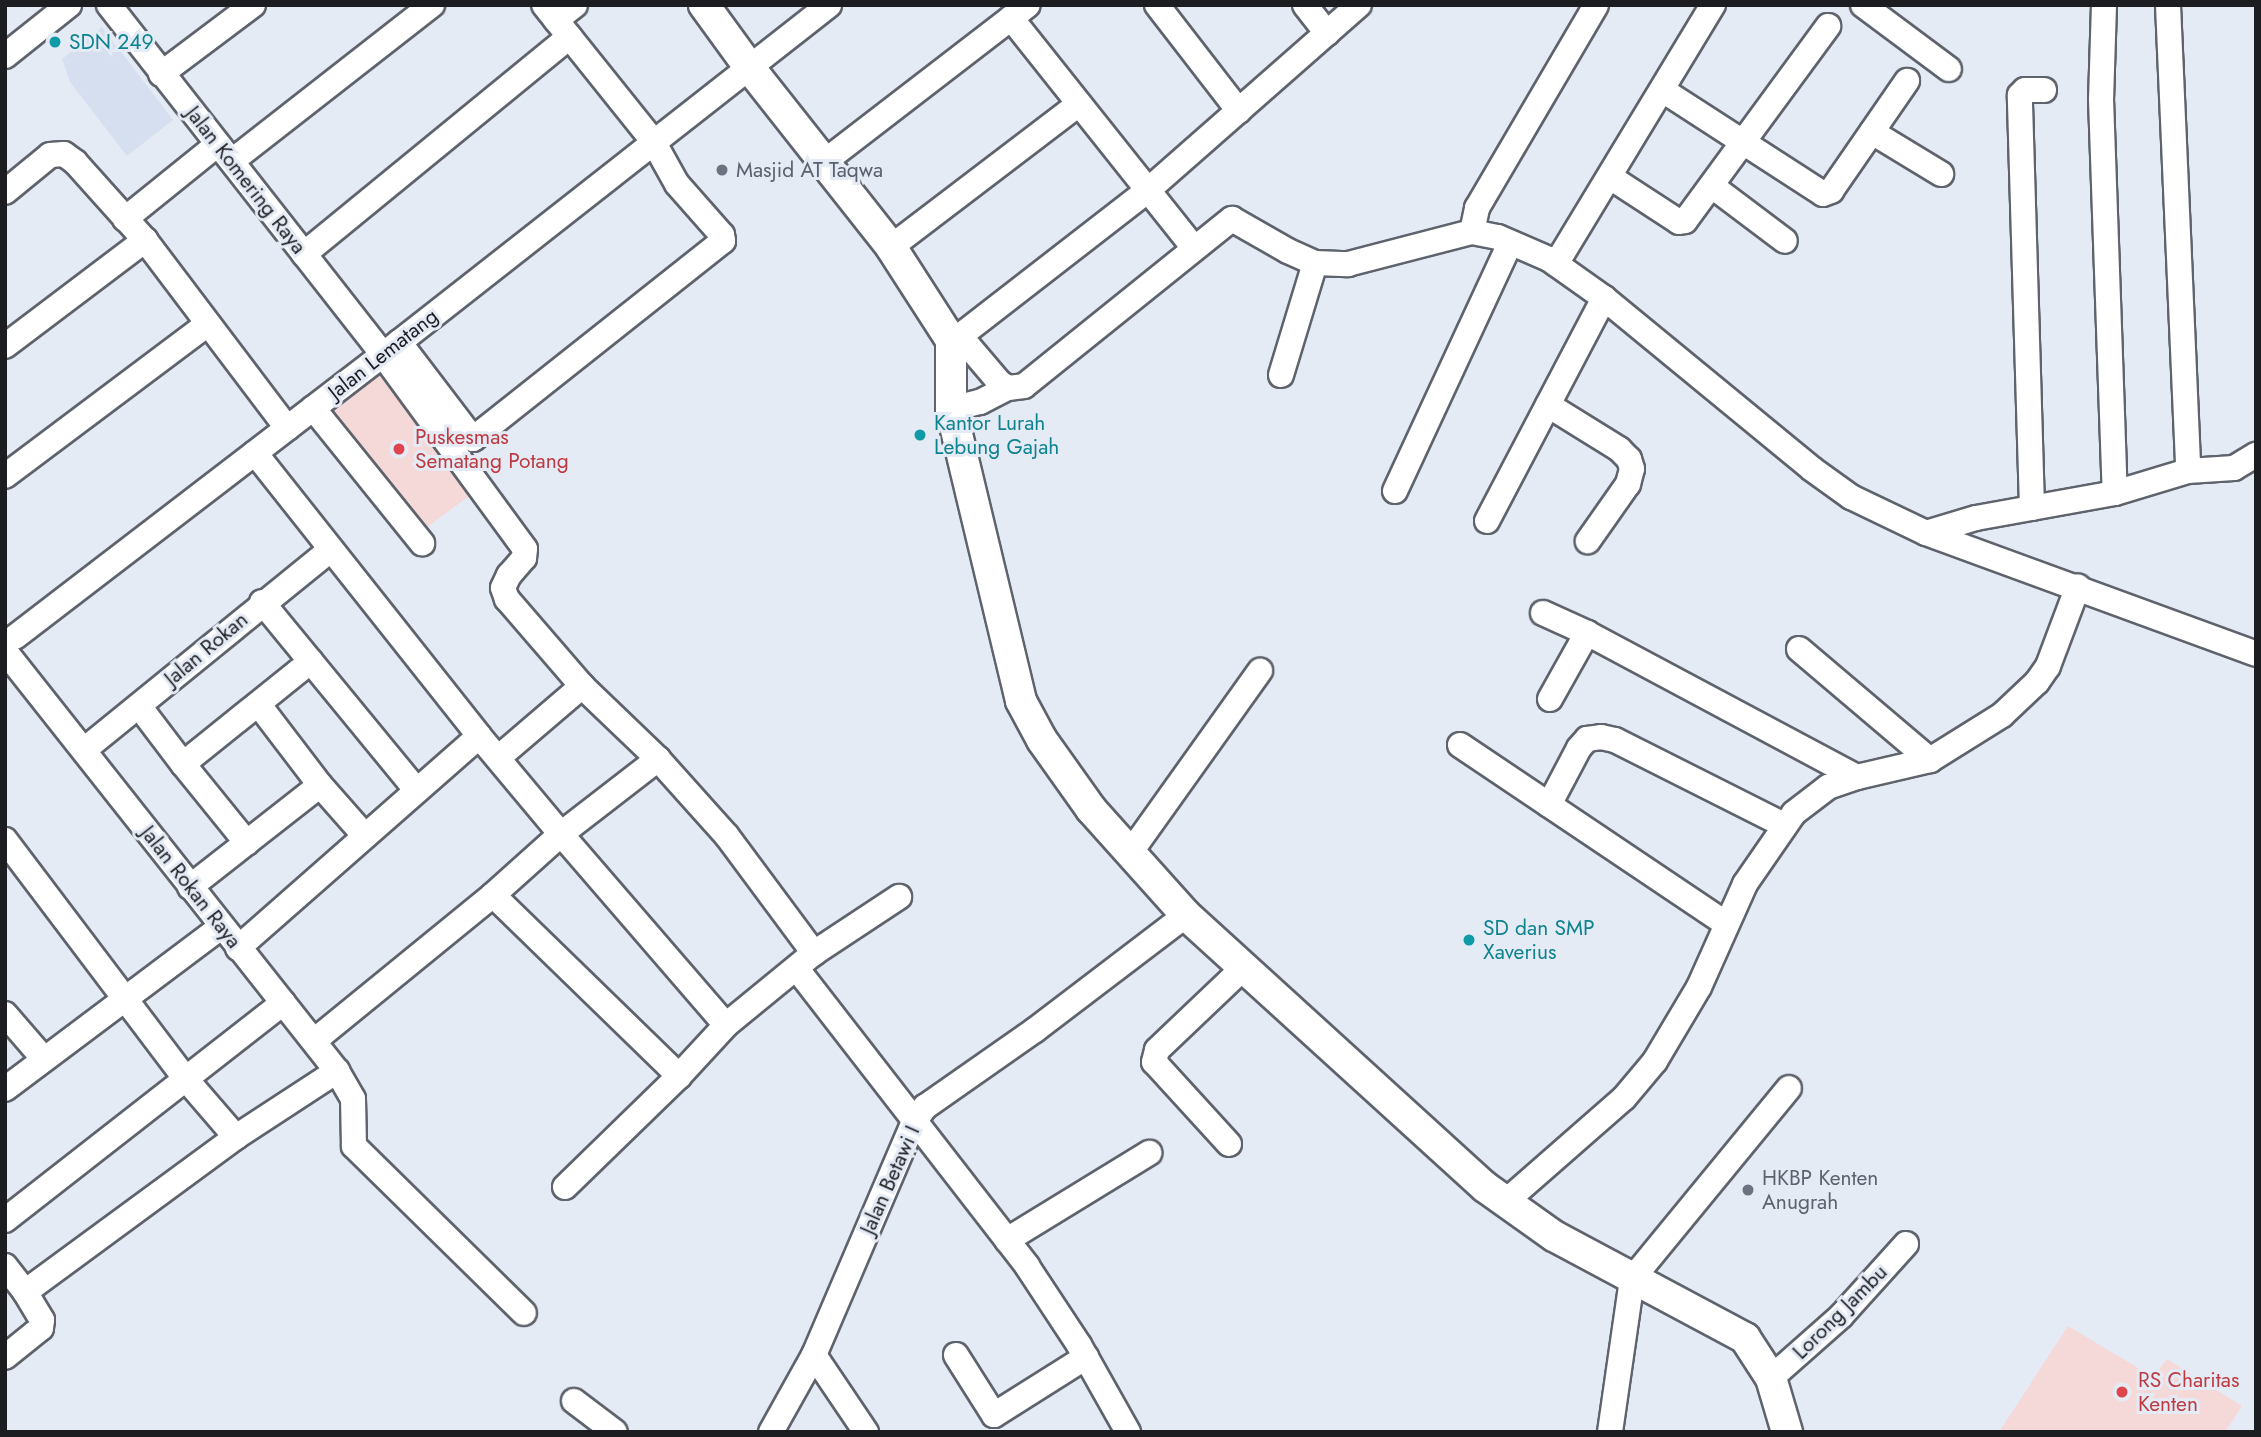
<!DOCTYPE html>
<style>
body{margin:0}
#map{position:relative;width:2261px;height:1437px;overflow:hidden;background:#e5ebf5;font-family:Jost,sans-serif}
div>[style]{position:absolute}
.built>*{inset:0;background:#d5dfef}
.medical>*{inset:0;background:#f4d9d8;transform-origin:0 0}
.roads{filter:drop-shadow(2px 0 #5e636c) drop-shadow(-2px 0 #5e636c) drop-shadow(0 2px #5e636c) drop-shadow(0 -2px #5e636c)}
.minor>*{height:24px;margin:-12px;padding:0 12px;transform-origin:12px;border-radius:12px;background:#fff}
.tertiary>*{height:30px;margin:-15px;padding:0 15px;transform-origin:15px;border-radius:15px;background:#fff}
.dots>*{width:19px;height:19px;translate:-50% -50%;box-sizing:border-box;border:4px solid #e5ebf5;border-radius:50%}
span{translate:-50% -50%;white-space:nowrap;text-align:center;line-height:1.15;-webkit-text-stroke:6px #e5ebf5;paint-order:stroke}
.culture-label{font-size:21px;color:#0d838f}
.left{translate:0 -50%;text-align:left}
.worship-label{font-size:21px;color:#5b616d}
.street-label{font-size:21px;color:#1b1d21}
.health-label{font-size:21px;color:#be3a42}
.frame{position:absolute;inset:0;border:7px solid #1b1d21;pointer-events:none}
</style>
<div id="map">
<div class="built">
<i style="clip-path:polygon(102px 27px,173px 120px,127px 156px,70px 82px,62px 59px)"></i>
</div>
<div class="medical">
<i style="left:381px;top:360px;width:162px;height:78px;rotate:54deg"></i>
<i style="clip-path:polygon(2068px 1326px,2153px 1377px,2167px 1359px,2242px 1406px,2225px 1432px,1999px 1432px)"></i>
</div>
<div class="roads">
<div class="minor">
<i style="left:109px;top:5px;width:444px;rotate:51.9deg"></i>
<i style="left:383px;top:355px;width:240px;rotate:53.8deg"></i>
<i style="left:525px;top:549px;width:9px;rotate:96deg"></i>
<i style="left:524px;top:558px;width:23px;rotate:131deg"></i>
<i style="left:509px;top:575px;width:14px;rotate:115deg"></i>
<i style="left:503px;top:588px;width:12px;rotate:70deg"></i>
<i style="left:507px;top:599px;width:115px;rotate:49.2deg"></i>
<i style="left:582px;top:686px;width:105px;rotate:43.8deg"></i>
<i style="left:658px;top:759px;width:103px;rotate:48.1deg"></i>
<i style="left:727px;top:836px;width:146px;rotate:53.4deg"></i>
<i style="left:1157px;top:5px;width:134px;rotate:52.3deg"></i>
<i style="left:1305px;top:5px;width:36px;rotate:52deg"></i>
<i style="left:1863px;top:5px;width:107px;rotate:36.7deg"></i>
<i style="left:2104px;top:5px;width:94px;rotate:91.8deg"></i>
<i style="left:2101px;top:99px;width:394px;rotate:88deg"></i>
<i style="left:2168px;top:5px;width:466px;rotate:87.5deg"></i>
<i style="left:1011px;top:18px;width:294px;rotate:51.5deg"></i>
<i style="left:556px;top:20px;width:24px;rotate:-38deg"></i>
<i style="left:5px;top:56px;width:82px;rotate:-38.6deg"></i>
<i style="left:161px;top:74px;width:115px;rotate:-36.9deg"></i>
<i style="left:1664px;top:91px;width:189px;rotate:32.9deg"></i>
<i style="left:1823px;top:194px;width:9px;rotate:-21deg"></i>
<i style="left:1831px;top:191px;width:134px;rotate:-55.4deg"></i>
<i style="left:1872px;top:132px;width:81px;rotate:31.3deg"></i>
<i style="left:232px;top:161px;width:254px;rotate:-38deg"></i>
<i style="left:824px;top:162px;width:257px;rotate:-37.6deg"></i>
<i style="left:1610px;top:177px;width:82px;rotate:33.1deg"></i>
<i style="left:1679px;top:222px;width:6px;rotate:-9deg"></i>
<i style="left:1685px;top:221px;width:242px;rotate:-53.7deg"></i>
<i style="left:1712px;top:186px;width:91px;rotate:37deg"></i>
<i style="left:5px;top:192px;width:58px;rotate:-39.4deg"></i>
<i style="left:50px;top:155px;width:14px;rotate:-4deg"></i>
<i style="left:64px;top:154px;width:14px;rotate:36deg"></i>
<i style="left:75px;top:162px;width:105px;rotate:48.1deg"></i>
<i style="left:145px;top:240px;width:236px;rotate:52.9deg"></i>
<i style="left:125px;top:219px;width:119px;rotate:-38.9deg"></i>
<i style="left:1472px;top:232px;width:25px;rotate:-78deg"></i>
<i style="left:1477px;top:208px;width:235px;rotate:-59.6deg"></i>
<i style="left:891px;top:247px;width:236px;rotate:-37.3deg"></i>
<i style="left:304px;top:254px;width:343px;rotate:-39.3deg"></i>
<i style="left:1556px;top:264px;width:303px;rotate:-58.8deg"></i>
<i style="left:960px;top:336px;width:62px;rotate:49.6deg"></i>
<i style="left:1000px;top:383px;width:9px;rotate:32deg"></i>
<i style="left:1008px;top:388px;width:16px;rotate:-7deg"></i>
<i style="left:1024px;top:386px;width:267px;rotate:-38.8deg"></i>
<i style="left:1232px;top:219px;width:64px;rotate:29.7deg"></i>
<i style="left:1288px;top:251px;width:30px;rotate:24deg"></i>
<i style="left:1315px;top:263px;width:33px;rotate:2deg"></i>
<i style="left:1348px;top:264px;width:128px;rotate:-14.5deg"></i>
<i style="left:1472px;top:232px;width:26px;rotate:11deg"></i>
<i style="left:1498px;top:237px;width:56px;rotate:23.3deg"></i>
<i style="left:1549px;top:259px;width:67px;rotate:35.3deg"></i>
<i style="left:1604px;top:298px;width:269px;rotate:39.4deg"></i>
<i style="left:1812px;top:469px;width:48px;rotate:35.7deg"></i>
<i style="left:1851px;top:497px;width:83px;rotate:25.6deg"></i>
<i style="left:1926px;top:533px;width:351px;rotate:20.1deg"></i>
<i style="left:951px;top:340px;width:10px;rotate:-24deg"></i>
<i style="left:960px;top:336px;width:237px;rotate:-37.8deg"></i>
<i style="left:1147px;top:191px;width:282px;rotate:-41.3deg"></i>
<i style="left:399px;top:342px;width:122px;rotate:52.7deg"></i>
<i style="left:473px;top:439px;width:319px;rotate:-38.4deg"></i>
<i style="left:723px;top:241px;width:6px;rotate:-99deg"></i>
<i style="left:722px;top:235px;width:68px;rotate:-131.4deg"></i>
<i style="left:677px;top:184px;width:49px;rotate:-119.2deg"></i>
<i style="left:653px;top:141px;width:174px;rotate:-128.7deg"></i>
<i style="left:5px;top:346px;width:176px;rotate:-37.1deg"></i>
<i style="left:1281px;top:375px;width:117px;rotate:-73.1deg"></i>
<i style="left:1548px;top:405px;width:84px;rotate:31.8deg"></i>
<i style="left:1619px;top:449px;width:14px;rotate:45deg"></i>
<i style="left:1629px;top:459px;width:10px;rotate:73deg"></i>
<i style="left:1632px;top:469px;width:16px;rotate:105deg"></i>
<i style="left:1628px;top:484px;width:70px;rotate:125.1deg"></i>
<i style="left:313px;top:408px;width:174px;rotate:51.1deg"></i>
<i style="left:951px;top:409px;width:30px;rotate:-14deg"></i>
<i style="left:980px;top:402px;width:31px;rotate:-27deg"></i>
<i style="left:255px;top:453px;width:361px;rotate:51.6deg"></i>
<i style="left:479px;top:736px;width:128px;rotate:50.1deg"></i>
<i style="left:561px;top:834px;width:123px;rotate:-37.7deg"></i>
<i style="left:5px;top:476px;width:251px;rotate:-36.9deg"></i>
<i style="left:1395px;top:491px;width:273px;rotate:-65.1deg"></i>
<i style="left:2032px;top:508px;width:413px;rotate:-91.7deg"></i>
<i style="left:2020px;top:95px;width:7px;rotate:-45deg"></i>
<i style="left:2025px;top:90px;width:19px"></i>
<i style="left:1487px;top:521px;width:252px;rotate:-62.3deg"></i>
<i style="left:1926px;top:533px;width:52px;rotate:-16.7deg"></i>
<i style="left:1976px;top:518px;width:141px;rotate:-10.2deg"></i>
<i style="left:2115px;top:493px;width:76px;rotate:-16.8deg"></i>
<i style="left:2188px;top:471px;width:46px;rotate:-3.7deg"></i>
<i style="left:2234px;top:468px;width:26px;rotate:-31deg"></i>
<i style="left:262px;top:602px;width:244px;rotate:50.6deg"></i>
<i style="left:1543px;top:613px;width:48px;rotate:24.4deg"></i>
<i style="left:1587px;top:633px;width:306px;rotate:28.1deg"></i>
<i style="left:15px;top:637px;width:464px;rotate:-37.5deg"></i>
<i style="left:383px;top:355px;width:567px;rotate:-38.12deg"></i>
<i style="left:1799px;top:649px;width:172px;rotate:40.3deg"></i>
<i style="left:8px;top:655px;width:530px;rotate:51.66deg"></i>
<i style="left:337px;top:1071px;width:32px;rotate:60deg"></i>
<i style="left:353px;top:1099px;width:47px;rotate:88.8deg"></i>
<i style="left:354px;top:1146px;width:238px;rotate:44.5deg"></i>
<i style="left:1550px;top:699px;width:76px;rotate:-60.7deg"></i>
<i style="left:259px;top:705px;width:101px;rotate:52.7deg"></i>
<i style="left:320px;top:785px;width:68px;rotate:48.6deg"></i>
<i style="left:139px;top:706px;width:73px;rotate:52.8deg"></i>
<i style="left:1460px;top:745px;width:321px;rotate:33.9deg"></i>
<i style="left:84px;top:750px;width:317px;rotate:-39.1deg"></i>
<i style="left:498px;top:758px;width:111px;rotate:-40.6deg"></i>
<i style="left:1549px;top:805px;width:64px;rotate:-62.2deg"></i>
<i style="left:1579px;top:748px;width:12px;rotate:-48deg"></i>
<i style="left:1587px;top:739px;width:14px;rotate:-8deg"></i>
<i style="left:1601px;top:737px;width:14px;rotate:12deg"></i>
<i style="left:1615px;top:740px;width:189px;rotate:26.7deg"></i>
<i style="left:5px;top:840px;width:298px;rotate:52.9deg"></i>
<i style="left:185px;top:1078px;width:78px;rotate:49.2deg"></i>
<i style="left:247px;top:843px;width:102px;rotate:-129deg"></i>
<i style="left:183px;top:764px;width:164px;rotate:-38.8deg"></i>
<i style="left:1130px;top:853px;width:224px;rotate:-54.5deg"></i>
<i style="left:190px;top:887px;width:165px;rotate:-38.1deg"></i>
<i style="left:493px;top:895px;width:260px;rotate:44.2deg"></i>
<i style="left:238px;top:948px;width:321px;rotate:-41.3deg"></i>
<i style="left:797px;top:969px;width:376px;rotate:52.2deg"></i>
<i style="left:1027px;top:1266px;width:95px;rotate:56.6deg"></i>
<i style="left:1079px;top:1345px;width:100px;rotate:60.6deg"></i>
<i style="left:5px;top:1014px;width:58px;rotate:49.2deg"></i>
<i style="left:314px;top:1041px;width:231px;rotate:-39.2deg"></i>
<i style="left:493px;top:895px;width:91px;rotate:-41.9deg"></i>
<i style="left:561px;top:834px;width:252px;rotate:49.2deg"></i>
<i style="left:5px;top:1089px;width:271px;rotate:-36.9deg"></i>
<i style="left:1229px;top:1144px;width:111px;rotate:-132.4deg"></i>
<i style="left:1154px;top:1062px;width:12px;rotate:-76deg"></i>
<i style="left:1157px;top:1050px;width:119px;rotate:-43.6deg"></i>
<i style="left:565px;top:1187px;width:159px;rotate:-44.2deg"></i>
<i style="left:679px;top:1076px;width:69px;rotate:-47.3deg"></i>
<i style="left:726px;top:1025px;width:114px;rotate:-39.3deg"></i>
<i style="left:814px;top:953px;width:102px;rotate:-33.4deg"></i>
<i style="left:1504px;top:1203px;width:159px;rotate:-41.2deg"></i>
<i style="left:1624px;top:1098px;width:48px;rotate:-50deg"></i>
<i style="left:1655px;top:1061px;width:86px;rotate:-59.3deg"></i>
<i style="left:1699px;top:987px;width:113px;rotate:-65.9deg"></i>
<i style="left:1745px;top:884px;width:86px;rotate:-55.4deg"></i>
<i style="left:1794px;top:813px;width:43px;rotate:-37.4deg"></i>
<i style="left:1828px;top:787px;width:31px;rotate:-19deg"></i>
<i style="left:1857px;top:777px;width:75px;rotate:-13.1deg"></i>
<i style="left:1930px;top:760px;width:85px;rotate:-32deg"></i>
<i style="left:2002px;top:715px;width:48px;rotate:-43.3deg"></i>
<i style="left:2037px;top:682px;width:19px;rotate:-55deg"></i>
<i style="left:2048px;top:666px;width:85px;rotate:-69.4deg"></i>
<i style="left:5px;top:1220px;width:353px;rotate:-38deg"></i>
<i style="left:1007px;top:1240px;width:167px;rotate:-31.5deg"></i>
<i style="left:5px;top:1266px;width:33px;rotate:52deg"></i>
<i style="left:25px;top:1292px;width:262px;rotate:-36.3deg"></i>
<i style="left:236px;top:1137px;width:121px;rotate:-33.2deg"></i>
<i style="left:814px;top:1355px;width:93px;rotate:56deg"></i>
<i style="left:956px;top:1355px;width:71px;rotate:57.7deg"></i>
<i style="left:994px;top:1415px;width:109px;rotate:-32.2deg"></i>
<i style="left:5px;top:1357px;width:46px;rotate:-38.9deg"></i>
<i style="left:41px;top:1328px;width:8px;rotate:-83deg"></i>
<i style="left:42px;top:1320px;width:33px;rotate:-121deg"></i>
<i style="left:1771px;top:1378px;width:94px;rotate:-41.5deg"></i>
<i style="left:1841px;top:1316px;width:97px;rotate:-47.9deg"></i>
<i style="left:574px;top:1401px;width:51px;rotate:37.1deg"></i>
<i style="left:771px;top:1432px;width:88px;rotate:-60.8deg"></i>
<i style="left:814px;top:1355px;width:254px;rotate:-66.8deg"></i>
<i style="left:914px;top:1122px;width:19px;rotate:-54deg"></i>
<i style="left:925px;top:1107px;width:134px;rotate:-35deg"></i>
<i style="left:1035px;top:1030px;width:190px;rotate:-37.3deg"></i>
<i style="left:1610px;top:1432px;width:155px;rotate:-81.8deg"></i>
<i style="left:1632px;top:1279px;width:247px;rotate:-50.6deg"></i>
</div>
<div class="tertiary">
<i style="left:704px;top:5px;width:77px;rotate:54deg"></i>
<i style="left:749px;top:67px;width:229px;rotate:51.7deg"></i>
<i style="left:891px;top:247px;width:111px;rotate:57.2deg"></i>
<i style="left:951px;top:340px;width:69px;rotate:90deg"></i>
<i style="left:951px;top:409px;width:300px;rotate:76.5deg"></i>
<i style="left:1021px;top:701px;width:44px;rotate:61.7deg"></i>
<i style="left:1042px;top:740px;width:85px;rotate:54.6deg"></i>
<i style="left:1091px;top:809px;width:142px;rotate:48.1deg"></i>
<i style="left:1186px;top:915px;width:404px;rotate:42.3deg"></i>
<i style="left:1485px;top:1187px;width:85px;rotate:35.4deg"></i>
<i style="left:1554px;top:1236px;width:217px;rotate:28.1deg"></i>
<i style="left:1745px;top:1338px;width:48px;rotate:57deg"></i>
<i style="left:1771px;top:1378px;width:56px;rotate:73.5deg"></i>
</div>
</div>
<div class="dots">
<i style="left:55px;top:42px;background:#0f9aa8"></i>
<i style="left:722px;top:170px;background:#6b7280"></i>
<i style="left:920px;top:435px;background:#0f9aa8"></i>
<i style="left:399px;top:449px;background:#e0444e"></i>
<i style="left:1469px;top:940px;background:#0f9aa8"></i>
<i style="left:1748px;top:1190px;background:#6b7280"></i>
<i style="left:2122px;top:1392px;background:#e0444e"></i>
</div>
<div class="culture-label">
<span class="left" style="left:69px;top:42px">SDN 249</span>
<span class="left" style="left:934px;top:435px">Kantor Lurah<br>Lebung Gajah</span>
<span class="left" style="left:1483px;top:940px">SD dan SMP<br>Xaverius</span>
</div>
<div class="worship-label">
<span class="left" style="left:736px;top:170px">Masjid AT Taqwa</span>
<span class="left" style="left:1762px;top:1190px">HKBP Kenten<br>Anugrah</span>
</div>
<div class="street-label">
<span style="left:246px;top:180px;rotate:52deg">Jalan Komering Raya</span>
<span style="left:383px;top:354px;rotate:-38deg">Jalan Lematang</span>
<span style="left:206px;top:649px;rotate:-40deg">Jalan Rokan</span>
<span style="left:191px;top:887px;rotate:52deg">Jalan Rokan Raya</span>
<span style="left:890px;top:1180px;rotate:-66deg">Jalan Betawi I</span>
<span style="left:1840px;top:1312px;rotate:-45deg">Lorong Jambu</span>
</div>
<div class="health-label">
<span class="left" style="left:415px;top:449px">Puskesmas<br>Sematang Potang</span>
<span class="left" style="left:2138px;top:1392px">RS Charitas<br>Kenten</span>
</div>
<div class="frame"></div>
</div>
